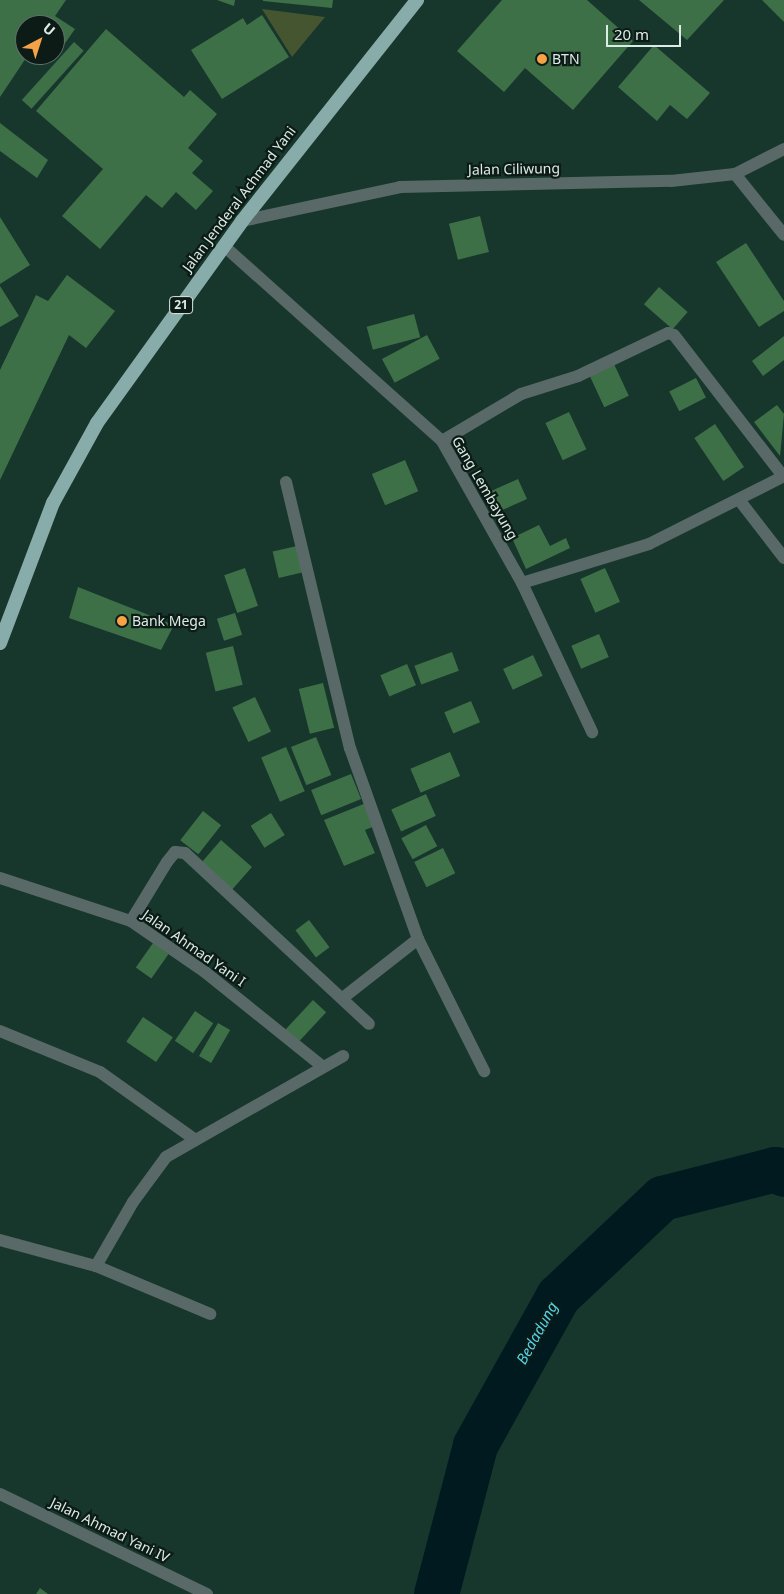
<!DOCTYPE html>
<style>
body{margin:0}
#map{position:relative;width:784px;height:1594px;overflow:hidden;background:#17362c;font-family:"Noto Sans",sans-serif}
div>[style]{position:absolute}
.green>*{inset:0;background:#45552f}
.river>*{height:45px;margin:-22.5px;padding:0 22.5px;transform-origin:22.5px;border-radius:22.5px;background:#011a1f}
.building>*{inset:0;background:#3e7048;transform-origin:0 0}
.minor>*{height:12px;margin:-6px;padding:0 6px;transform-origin:6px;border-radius:6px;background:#596967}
.trunk>*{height:14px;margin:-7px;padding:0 7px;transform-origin:7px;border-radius:7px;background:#88acaa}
.dots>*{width:14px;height:14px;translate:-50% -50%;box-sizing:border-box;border:2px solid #0d1b16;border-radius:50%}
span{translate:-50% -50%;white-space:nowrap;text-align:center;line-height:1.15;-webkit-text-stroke:4.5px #0d1b16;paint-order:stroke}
.shield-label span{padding:1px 4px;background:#0d1b16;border:1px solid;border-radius:4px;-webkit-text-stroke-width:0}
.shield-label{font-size:12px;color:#dbece5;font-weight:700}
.poi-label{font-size:14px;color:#dbece5}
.left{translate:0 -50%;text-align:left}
.street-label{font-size:14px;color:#dbece5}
.water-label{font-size:15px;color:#56d2e9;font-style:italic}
.north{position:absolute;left:15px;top:15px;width:50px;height:50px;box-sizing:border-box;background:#0d1b16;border:1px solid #5f6f69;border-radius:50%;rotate:40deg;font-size:14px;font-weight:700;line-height:20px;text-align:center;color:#dbece5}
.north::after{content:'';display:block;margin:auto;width:18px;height:22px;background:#f6a246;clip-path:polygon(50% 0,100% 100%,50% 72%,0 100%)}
.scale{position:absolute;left:606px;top:25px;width:75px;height:22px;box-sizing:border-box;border:2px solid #dbece5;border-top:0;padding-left:6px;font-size:15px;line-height:18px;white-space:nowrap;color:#dbece5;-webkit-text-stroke:4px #0d1b16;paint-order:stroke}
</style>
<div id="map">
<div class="green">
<i style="clip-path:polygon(262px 9px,325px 17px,292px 57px)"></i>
</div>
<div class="river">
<i style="left:436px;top:1594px;width:154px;rotate:-75.3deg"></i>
<i style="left:475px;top:1445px;width:171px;rotate:-60.9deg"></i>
<i style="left:558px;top:1296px;width:143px;rotate:-43.3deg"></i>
<i style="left:662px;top:1198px;width:117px;rotate:-14.4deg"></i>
<i style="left:775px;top:1169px;width:10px;rotate:29deg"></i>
</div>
<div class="building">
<i style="clip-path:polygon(0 0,66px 0,55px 16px,75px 29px,54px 59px,48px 55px,55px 55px,55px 25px,25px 25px,28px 55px,0 97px)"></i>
<i style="clip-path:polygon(217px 0,235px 0,234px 6px)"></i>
<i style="clip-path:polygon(263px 0,333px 0,332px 8px,263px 1px)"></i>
<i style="clip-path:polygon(502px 0,587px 0,633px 41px,573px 110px,525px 68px,504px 92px,457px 51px)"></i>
<i style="clip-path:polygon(639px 0,724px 0,687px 40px)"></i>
<i style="clip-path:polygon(762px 0,784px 0,784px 22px)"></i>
<i style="clip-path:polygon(262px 15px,289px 57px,222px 99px,191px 50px,243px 18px,247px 25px)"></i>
<i style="clip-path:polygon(106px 29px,184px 97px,190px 90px,217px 114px,188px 148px,203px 161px,192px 173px,213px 191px,196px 210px,176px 192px,162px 208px,146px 195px,100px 249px,62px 216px,103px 169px,36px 111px)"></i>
<i style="left:74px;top:42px;width:13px;height:78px;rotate:42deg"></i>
<i style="clip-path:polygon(654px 45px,710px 93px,687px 119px,670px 105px,657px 121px,618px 87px)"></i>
<i style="clip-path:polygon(0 123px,48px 160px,37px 178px,0 151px)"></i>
<i style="left:480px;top:216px;width:37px;height:32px;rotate:76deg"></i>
<i style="clip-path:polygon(0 217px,30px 265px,0 284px)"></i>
<i style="clip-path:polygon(746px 243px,784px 301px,784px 311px,759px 327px,716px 262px)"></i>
<i style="clip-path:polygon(67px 275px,115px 311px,86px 348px,69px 335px,0 480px,0 370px,36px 295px,48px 301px)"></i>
<i style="clip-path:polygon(0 286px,19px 316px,0 327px)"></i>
<i style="left:659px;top:287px;width:38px;height:23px;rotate:41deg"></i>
<i style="left:414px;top:314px;width:24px;height:49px;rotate:75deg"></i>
<i style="left:427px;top:335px;width:27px;height:51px;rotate:62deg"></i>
<i style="clip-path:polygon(784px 336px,784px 360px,763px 376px,752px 361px)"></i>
<i style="left:614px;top:364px;width:35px;height:27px;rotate:65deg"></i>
<i style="left:696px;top:378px;width:22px;height:30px;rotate:63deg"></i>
<i style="clip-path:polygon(777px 405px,784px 414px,780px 456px,754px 422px)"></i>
<i style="left:569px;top:412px;width:41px;height:26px;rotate:65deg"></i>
<i style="left:715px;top:424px;width:52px;height:25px;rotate:56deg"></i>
<i style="left:405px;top:460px;width:34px;height:36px;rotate:67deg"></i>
<i style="left:518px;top:479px;width:22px;height:36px;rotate:66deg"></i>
<i style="clip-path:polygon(539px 525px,550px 546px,566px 538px,570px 548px,526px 569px,512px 538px)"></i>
<i style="left:297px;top:546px;width:27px;height:25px;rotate:77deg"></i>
<i style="left:245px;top:568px;width:40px;height:22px;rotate:71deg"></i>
<i style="left:605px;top:568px;width:37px;height:27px;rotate:66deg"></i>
<i style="clip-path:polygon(78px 587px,174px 625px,161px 650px,69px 618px)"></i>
<i style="left:235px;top:613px;width:23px;height:19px;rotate:72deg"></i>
<i style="left:599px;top:634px;width:25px;height:30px;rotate:67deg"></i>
<i style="left:233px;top:646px;width:40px;height:28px;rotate:76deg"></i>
<i style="left:452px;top:652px;width:20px;height:40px;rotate:70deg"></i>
<i style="left:533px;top:655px;width:23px;height:33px;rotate:65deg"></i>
<i style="left:407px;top:664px;width:23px;height:29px;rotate:67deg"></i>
<i style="left:323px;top:683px;width:46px;height:25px;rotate:76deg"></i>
<i style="left:255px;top:697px;width:38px;height:25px;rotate:65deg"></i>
<i style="left:471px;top:701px;width:23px;height:29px;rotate:67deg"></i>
<i style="left:316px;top:737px;width:41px;height:27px;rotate:68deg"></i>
<i style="left:286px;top:747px;width:48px;height:27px;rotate:67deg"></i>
<i style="left:450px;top:752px;width:26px;height:43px;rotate:67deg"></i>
<i style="left:351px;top:774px;width:27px;height:43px;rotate:68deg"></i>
<i style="left:426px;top:794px;width:24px;height:38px;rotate:66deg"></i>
<i style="clip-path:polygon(366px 803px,375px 826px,365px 830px,375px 853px,344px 866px,324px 820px)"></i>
<i style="left:203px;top:811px;width:23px;height:37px;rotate:38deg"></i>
<i style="left:271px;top:813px;width:26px;height:24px;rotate:58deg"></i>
<i style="left:426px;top:825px;width:24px;height:28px;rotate:62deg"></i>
<i style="left:221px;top:840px;width:41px;height:31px;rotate:41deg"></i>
<i style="left:443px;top:848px;width:28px;height:32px;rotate:64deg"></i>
<i style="left:309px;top:920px;width:34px;height:17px;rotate:53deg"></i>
<i style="left:153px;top:943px;width:19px;height:30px;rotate:35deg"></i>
<i style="left:313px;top:1000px;width:18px;height:42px;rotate:43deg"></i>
<i style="left:195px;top:1011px;width:22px;height:36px;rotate:34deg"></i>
<i style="left:143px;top:1017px;width:36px;height:30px;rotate:34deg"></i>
<i style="left:218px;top:1023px;width:14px;height:38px;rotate:30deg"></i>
<i style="clip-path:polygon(40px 1588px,48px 1594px,36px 1594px)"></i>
</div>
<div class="minor">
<i style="left:735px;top:174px;width:78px;rotate:51.2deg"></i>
<i style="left:242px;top:221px;width:162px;rotate:-12.1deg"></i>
<i style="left:400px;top:187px;width:271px;rotate:-1.3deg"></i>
<i style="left:671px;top:181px;width:64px;rotate:-6.2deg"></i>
<i style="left:735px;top:174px;width:55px;rotate:-27deg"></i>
<i style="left:224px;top:246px;width:292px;rotate:41.8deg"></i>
<i style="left:442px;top:441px;width:163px;rotate:60.6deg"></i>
<i style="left:522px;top:583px;width:165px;rotate:64.8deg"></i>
<i style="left:442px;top:441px;width:92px;rotate:-30.7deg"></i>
<i style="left:521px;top:394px;width:60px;rotate:-17.5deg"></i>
<i style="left:578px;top:376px;width:100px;rotate:-25.5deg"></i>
<i style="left:668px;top:333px;width:6px;rotate:18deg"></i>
<i style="left:674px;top:335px;width:178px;rotate:52.3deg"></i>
<i style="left:286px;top:482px;width:274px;rotate:76.5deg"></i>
<i style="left:350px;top:748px;width:203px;rotate:70.4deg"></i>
<i style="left:418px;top:939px;width:148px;rotate:63.4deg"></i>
<i style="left:740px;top:501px;width:72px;rotate:52.3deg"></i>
<i style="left:522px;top:583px;width:133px;rotate:-17.1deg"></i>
<i style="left:649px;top:544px;width:151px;rotate:-26.7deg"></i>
<i style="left:0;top:878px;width:138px;rotate:18.2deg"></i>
<i style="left:131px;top:921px;width:90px;rotate:34.6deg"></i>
<i style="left:205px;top:972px;width:151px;rotate:38.8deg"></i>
<i style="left:131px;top:921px;width:69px;rotate:-58.6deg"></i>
<i style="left:167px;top:862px;width:13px;rotate:-51deg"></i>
<i style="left:175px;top:852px;width:10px;rotate:6deg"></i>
<i style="left:185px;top:853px;width:251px;rotate:42.9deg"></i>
<i style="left:344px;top:997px;width:94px;rotate:-38.1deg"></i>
<i style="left:0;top:1031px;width:108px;rotate:22.3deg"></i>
<i style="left:100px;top:1072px;width:114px;rotate:35.4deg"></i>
<i style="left:0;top:1240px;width:99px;rotate:15.2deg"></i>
<i style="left:96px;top:1266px;width:124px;rotate:22.8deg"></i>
<i style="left:96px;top:1266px;width:74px;rotate:-60deg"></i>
<i style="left:133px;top:1202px;width:56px;rotate:-53.7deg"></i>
<i style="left:166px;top:1157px;width:204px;rotate:-29.7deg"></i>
<i style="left:0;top:1494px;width:230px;rotate:25.8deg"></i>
</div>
<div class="trunk">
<i style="left:0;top:643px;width:150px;rotate:-69.3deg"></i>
<i style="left:53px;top:503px;width:91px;rotate:-61.2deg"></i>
<i style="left:97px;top:423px;width:249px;rotate:-54.3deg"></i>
<i style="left:242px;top:221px;width:282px;rotate:-51.6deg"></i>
</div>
<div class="dots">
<i style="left:542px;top:59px;background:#f6a246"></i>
<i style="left:122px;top:621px;background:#f6a246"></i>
</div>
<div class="shield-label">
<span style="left:181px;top:305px">21</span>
</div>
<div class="poi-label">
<span class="left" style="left:552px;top:59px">BTN</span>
<span class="left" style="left:132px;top:621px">Bank Mega</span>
</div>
<div class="street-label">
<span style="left:514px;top:169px;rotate:-1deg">Jalan Ciliwung</span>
<span style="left:239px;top:199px;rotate:-53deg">Jalan Jenderal Achmad Yani</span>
<span style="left:485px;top:488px;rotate:60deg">Gang Lembayung</span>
<span style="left:194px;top:948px;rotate:35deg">Jalan Ahmad Yani I</span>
<span style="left:110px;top:1530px;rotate:26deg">Jalan Ahmad Yani IV</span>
</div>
<div class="water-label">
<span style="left:537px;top:1333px;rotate:-61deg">Bedadung</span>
</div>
<div class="north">U</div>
<div class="scale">20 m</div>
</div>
